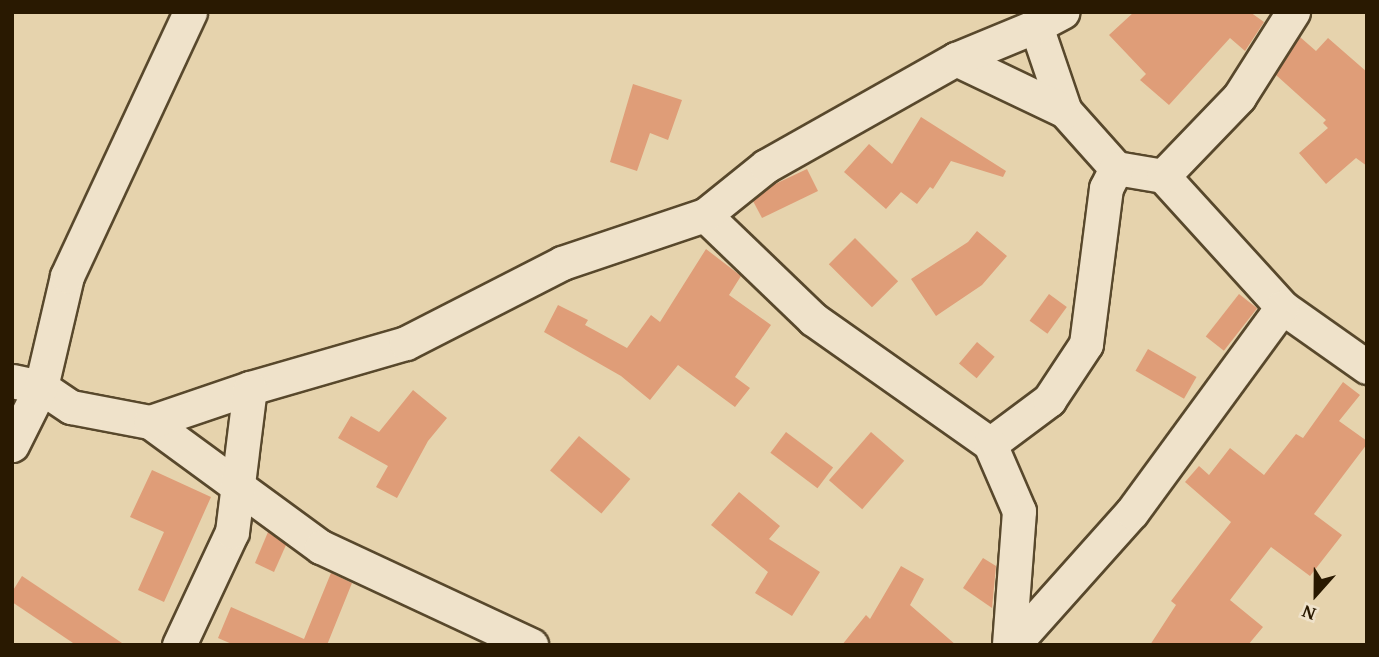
<!DOCTYPE html>
<style>
body{margin:0}
#map{position:relative;width:1379px;height:657px;overflow:hidden;background:#e6d3ad;font-family:"Gentium Book Plus",serif}
div>[style]{position:absolute}
.building>*{inset:0;background:#df9d78;transform-origin:0 0}
.roads{filter:drop-shadow(2px 0 #58482c) drop-shadow(-2px 0 #58482c) drop-shadow(0 2px #58482c) drop-shadow(0 -2px #58482c)}
.street>*{height:33px;margin:-16.5px;padding:0 16.5px;transform-origin:16.5px;border-radius:16.5px;background:#efe2ca}
span{translate:-50% -50%;white-space:nowrap;text-align:center;line-height:1.15;-webkit-text-stroke:6px #efe2ca;paint-order:stroke}
.frame{position:absolute;inset:0;border:14px solid #291901;pointer-events:none}
.north{position:absolute;left:1281px;top:559px;width:70px;height:70px;-webkit-text-stroke:5px #efe2ca;paint-order:stroke;rotate:201deg;font-size:19px;font-weight:700;line-height:28px;text-align:center;color:#291901}
.north::after{content:'';display:block;margin:auto;width:24px;height:32px;background:#291901;clip-path:polygon(50% 0,100% 100%,50% 72%,0 100%)}
</style>
<div id="map">
<div class="building">
<i style="clip-path:polygon(1134px 12px,1250px 12px,1264px 22px,1245px 51px,1230px 38px,1169px 105px,1140px 80px,1146px 74px,1109px 35px)"></i>
<i style="clip-path:polygon(1300px 37px,1316px 51px,1328px 38px,1367px 72px,1367px 166px,1356px 158px,1326px 184px,1299px 153px,1328px 128px,1323px 123px,1326px 120px,1276px 75px)"></i>
<i style="clip-path:polygon(633px 84px,682px 100px,668px 140px,650px 133px,637px 171px,610px 162px)"></i>
<i style="clip-path:polygon(921px 117px,1006px 171px,1003px 177px,951px 161px,933px 189px,930px 187px,917px 204px,901px 192px,886px 209px,844px 172px,869px 144px,892px 164px)"></i>
<i style="clip-path:polygon(807px 169px,818px 191px,762px 218px,753px 201px,773px 185px)"></i>
<i style="clip-path:polygon(977px 231px,1007px 256px,982px 285px,936px 316px,911px 279px,968px 242px)"></i>
<i style="left:855px;top:238px;width:61px;height:37px;rotate:45deg"></i>
<i style="clip-path:polygon(706px 249px,741px 276px,729px 295px,771px 325px,735px 377px,750px 388px,735px 407px,678px 365px,650px 400px,621px 376px,544px 332px,558px 305px,588px 320px,585px 325px,627px 348px,651px 315px,660px 322px)"></i>
<i style="left:1049px;top:294px;width:22px;height:33px;rotate:36deg"></i>
<i style="left:1239px;top:294px;width:23px;height:54px;rotate:38deg"></i>
<i style="left:977px;top:342px;width:23px;height:28px;rotate:40deg"></i>
<i style="left:1148px;top:349px;width:56px;height:25px;rotate:30deg"></i>
<i style="clip-path:polygon(1343px 382px,1360px 395px,1339px 421px,1367px 441px,1367px 444px,1314px 514px,1342px 535px,1310px 576px,1271px 547px,1230px 600px,1263px 627px,1248px 645px,1150px 645px,1176px 605px,1171px 601px,1231px 522px,1185px 482px,1199px 466px,1209px 475px,1230px 448px,1264px 475px,1296px 434px,1303px 438px)"></i>
<i style="clip-path:polygon(413px 390px,447px 418px,428px 441px,397px 498px,376px 487px,388px 466px,338px 438px,351px 416px,379px 432px)"></i>
<i style="left:786px;top:432px;width:59px;height:26px;rotate:37deg"></i>
<i style="left:871px;top:432px;width:44px;height:64px;rotate:41deg"></i>
<i style="left:579px;top:436px;width:67px;height:45px;rotate:40deg"></i>
<i style="clip-path:polygon(152px 470px,211px 497px,164px 602px,138px 590px,164px 532px,130px 517px)"></i>
<i style="clip-path:polygon(739px 492px,780px 526px,769px 539px,820px 572px,792px 616px,755px 593px,768px 572px,711px 525px)"></i>
<i style="clip-path:polygon(268px 532px,286px 545px,274px 572px,255px 563px)"></i>
<i style="clip-path:polygon(983px 558px,996px 566px,992px 608px,963px 588px)"></i>
<i style="clip-path:polygon(901px 566px,924px 579px,910px 605px,956px 645px,842px 645px,866px 615px,870px 619px)"></i>
<i style="clip-path:polygon(331px 573px,352px 583px,327px 645px,234px 645px,218px 638px,231px 607px,304px 639px)"></i>
<i style="clip-path:polygon(22px 576px,125px 645px,76px 645px,12px 602px,12px 592px)"></i>
</div>
<div class="roads">
<div class="street">
<i style="left:1036px;top:26px;width:90px;rotate:71.2deg"></i>
<i style="left:1065px;top:111px;width:76px;rotate:48.2deg"></i>
<i style="left:1116px;top:168px;width:48px;rotate:9.7deg"></i>
<i style="left:1163px;top:176px;width:177px;rotate:47.7deg"></i>
<i style="left:1282px;top:307px;width:104px;rotate:35.2deg"></i>
<i style="left:956px;top:59px;width:121px;rotate:25.5deg"></i>
<i style="left:1163px;top:176px;width:110px;rotate:-46.1deg"></i>
<i style="left:1239px;top:97px;width:101px;rotate:-57.6deg"></i>
<i style="left:705px;top:215px;width:150px;rotate:43.9deg"></i>
<i style="left:813px;top:319px;width:217px;rotate:35.2deg"></i>
<i style="left:990px;top:444px;width:74px;rotate:-36.7deg"></i>
<i style="left:1049px;top:400px;width:67px;rotate:-56.5deg"></i>
<i style="left:1086px;top:344px;width:157px;rotate:-82.7deg"></i>
<i style="left:1106px;top:188px;width:22px;rotate:-63deg"></i>
<i style="left:12px;top:381px;width:30px;rotate:12deg"></i>
<i style="left:41px;top:387px;width:36px;rotate:34deg"></i>
<i style="left:71px;top:407px;width:80px;rotate:10.8deg"></i>
<i style="left:150px;top:422px;width:212px;rotate:36.2deg"></i>
<i style="left:321px;top:547px;width:232px;rotate:25deg"></i>
<i style="left:150px;top:422px;width:106px;rotate:-18.8deg"></i>
<i style="left:250px;top:388px;width:162px;rotate:-16.1deg"></i>
<i style="left:406px;top:343px;width:175px;rotate:-27.1deg"></i>
<i style="left:562px;top:263px;width:151px;rotate:-18.6deg"></i>
<i style="left:705px;top:215px;width:78px;rotate:-38.8deg"></i>
<i style="left:766px;top:166px;width:218px;rotate:-29.4deg"></i>
<i style="left:956px;top:59px;width:87px;rotate:-22.4deg"></i>
<i style="left:1036px;top:26px;width:30px;rotate:-28deg"></i>
<i style="left:990px;top:444px;width:73px;rotate:66.6deg"></i>
<i style="left:1019px;top:511px;width:134px;rotate:94.3deg"></i>
<i style="left:12px;top:445px;width:65px;rotate:-63.4deg"></i>
<i style="left:41px;top:387px;width:114px;rotate:-76.8deg"></i>
<i style="left:67px;top:276px;width:291px;rotate:-65deg"></i>
<i style="left:179px;top:645px;width:125px;rotate:-64.9deg"></i>
<i style="left:232px;top:532px;width:145px;rotate:-82.9deg"></i>
<i style="left:1013px;top:645px;width:178px;rotate:-48.2deg"></i>
<i style="left:1132px;top:512px;width:254px;rotate:-53.8deg"></i>
</div>
</div>
<div class="frame"></div>
<div class="north">N</div>
</div>
